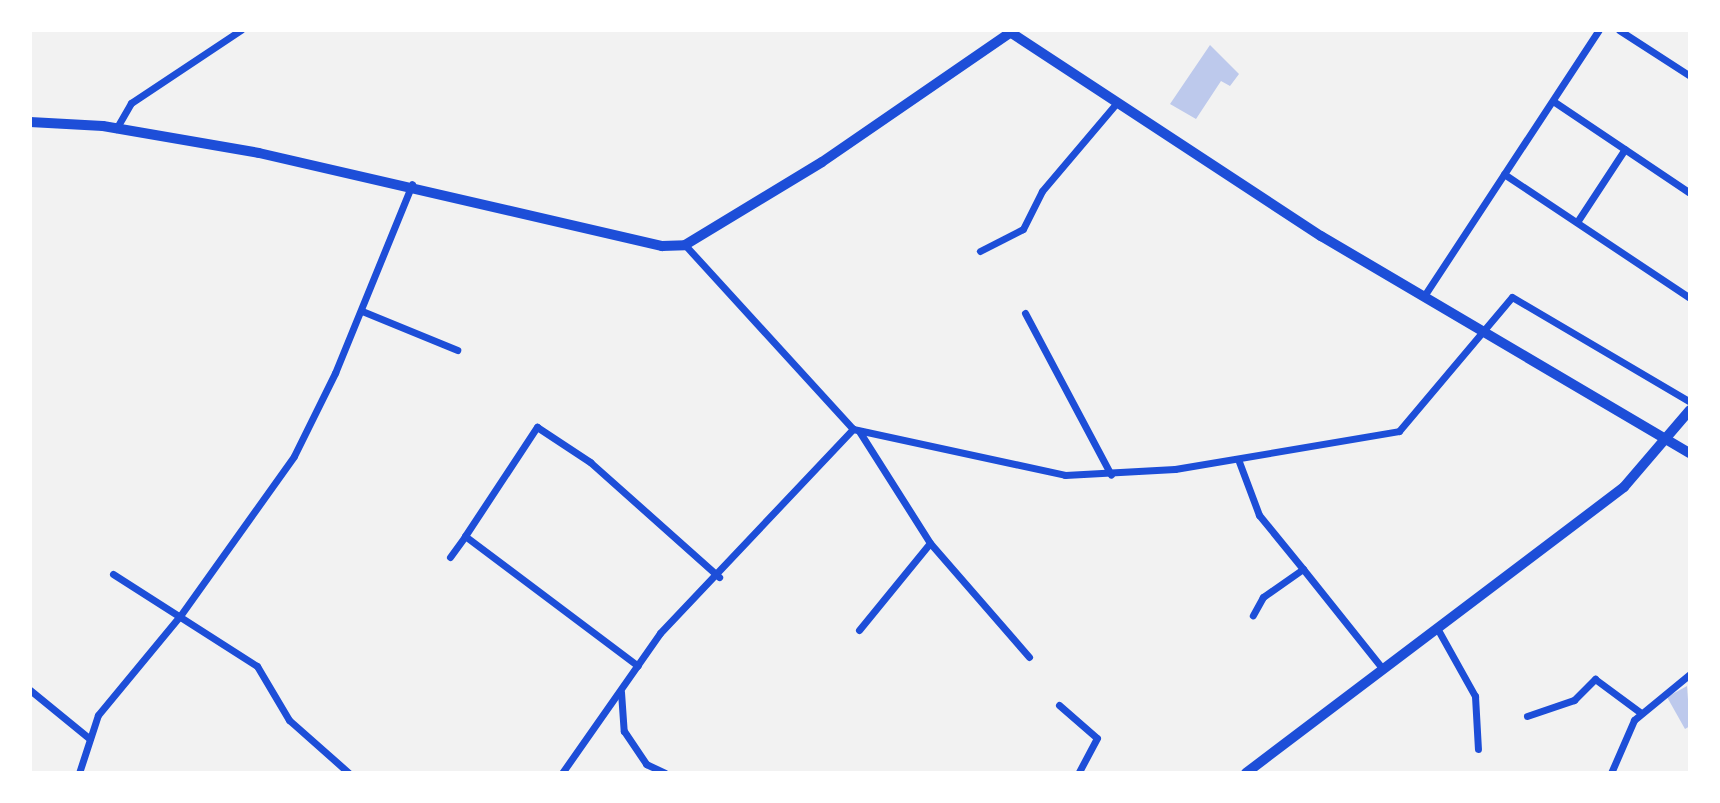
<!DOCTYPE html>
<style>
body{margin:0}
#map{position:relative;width:1720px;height:803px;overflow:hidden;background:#f2f2f2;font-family:Commissioner,sans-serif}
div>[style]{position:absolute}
.building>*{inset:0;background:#bdc9ec}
.minor>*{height:7px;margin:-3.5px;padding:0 3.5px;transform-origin:3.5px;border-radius:3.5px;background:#1d4ed8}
.tertiary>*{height:10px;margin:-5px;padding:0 5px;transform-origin:5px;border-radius:5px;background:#1d4ed8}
.secondary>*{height:10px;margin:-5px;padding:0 5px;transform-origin:5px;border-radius:5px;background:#1d4ed8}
span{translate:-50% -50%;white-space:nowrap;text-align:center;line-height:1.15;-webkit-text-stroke:7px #fff;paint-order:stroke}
.frame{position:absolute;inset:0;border:32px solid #fff;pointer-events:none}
</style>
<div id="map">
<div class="building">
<i style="clip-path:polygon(1210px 45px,1239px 74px,1230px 86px,1221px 81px,1196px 119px,1170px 104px)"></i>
<i style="clip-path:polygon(1687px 686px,1690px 726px,1685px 729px,1667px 697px)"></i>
</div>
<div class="minor">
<i style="left:1619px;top:30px;width:85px;rotate:32.9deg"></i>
<i style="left:1553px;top:101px;width:165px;rotate:33.9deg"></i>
<i style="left:116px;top:129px;width:30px;rotate:-60deg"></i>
<i style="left:131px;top:103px;width:132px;rotate:-33.6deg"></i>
<i style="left:1504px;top:174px;width:224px;rotate:33.7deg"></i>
<i style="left:1577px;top:222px;width:87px;rotate:-56.7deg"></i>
<i style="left:685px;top:245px;width:249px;rotate:47.6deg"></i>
<i style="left:853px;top:429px;width:217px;rotate:12.2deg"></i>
<i style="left:1065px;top:475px;width:110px;rotate:-3.1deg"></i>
<i style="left:1175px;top:469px;width:227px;rotate:-9.6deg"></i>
<i style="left:1399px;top:431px;width:175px;rotate:-49.9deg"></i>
<i style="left:1512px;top:297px;width:207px;rotate:30.5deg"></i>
<i style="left:980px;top:251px;width:48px;rotate:-27.1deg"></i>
<i style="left:1023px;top:229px;width:42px;rotate:-63.4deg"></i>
<i style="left:1042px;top:191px;width:113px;rotate:-49.7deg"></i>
<i style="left:1424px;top:296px;width:318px;rotate:-56.7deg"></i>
<i style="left:362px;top:311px;width:103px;rotate:22.3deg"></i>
<i style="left:1025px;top:313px;width:183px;rotate:62deg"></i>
<i style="left:859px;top:431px;width:133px;rotate:57.6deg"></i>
<i style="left:930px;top:543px;width:151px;rotate:49deg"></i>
<i style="left:1238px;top:459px;width:60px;rotate:69.4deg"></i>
<i style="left:1259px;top:515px;width:70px;rotate:50.8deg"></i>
<i style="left:1303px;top:569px;width:49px;rotate:145deg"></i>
<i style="left:1263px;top:597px;width:21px;rotate:119deg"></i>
<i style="left:465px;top:536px;width:131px;rotate:-56.6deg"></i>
<i style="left:537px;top:427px;width:64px;rotate:33.4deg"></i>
<i style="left:590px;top:462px;width:173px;rotate:41.7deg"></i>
<i style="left:450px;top:557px;width:26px;rotate:-54deg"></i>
<i style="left:465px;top:536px;width:216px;rotate:36.9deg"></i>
<i style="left:1303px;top:569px;width:127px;rotate:51.4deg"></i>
<i style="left:113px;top:574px;width:171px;rotate:32.6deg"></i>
<i style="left:257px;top:666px;width:63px;rotate:59.3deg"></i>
<i style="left:289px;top:720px;width:80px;rotate:41.5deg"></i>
<i style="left:1437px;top:628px;width:78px;rotate:60.8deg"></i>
<i style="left:1475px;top:696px;width:53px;rotate:86.8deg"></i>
<i style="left:859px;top:630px;width:112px;rotate:-50.8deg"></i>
<i style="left:30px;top:690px;width:77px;rotate:39.2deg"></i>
<i style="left:621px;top:692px;width:39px;rotate:86deg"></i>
<i style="left:624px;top:731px;width:40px;rotate:56deg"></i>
<i style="left:646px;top:764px;width:21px;rotate:25deg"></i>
<i style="left:1059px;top:705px;width:50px;rotate:41deg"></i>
<i style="left:1097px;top:738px;width:40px;rotate:118deg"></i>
<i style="left:1527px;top:716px;width:50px;rotate:-18.8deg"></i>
<i style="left:1574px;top:700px;width:30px;rotate:-45deg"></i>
<i style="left:1595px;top:679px;width:57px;rotate:36.5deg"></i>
<i style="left:79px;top:773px;width:61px;rotate:-71.9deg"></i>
<i style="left:98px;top:715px;width:129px;rotate:-50.4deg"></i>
<i style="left:180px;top:616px;width:196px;rotate:-54.5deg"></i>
<i style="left:294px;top:456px;width:93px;rotate:-63.7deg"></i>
<i style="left:335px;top:373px;width:204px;rotate:-67.8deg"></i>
<i style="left:562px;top:773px;width:171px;rotate:-55deg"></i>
<i style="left:660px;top:633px;width:281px;rotate:-46.6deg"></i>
<i style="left:1611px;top:773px;width:58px;rotate:-66.5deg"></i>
<i style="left:1634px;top:720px;width:72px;rotate:-39.4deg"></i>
</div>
<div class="tertiary">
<i style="left:30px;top:122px;width:73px;rotate:3.1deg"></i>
<i style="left:103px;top:126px;width:158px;rotate:9.8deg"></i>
<i style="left:259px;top:153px;width:414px;rotate:13deg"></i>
<i style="left:662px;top:246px;width:23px;rotate:-2deg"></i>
<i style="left:685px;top:245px;width:160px;rotate:-31.2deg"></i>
<i style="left:822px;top:162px;width:228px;rotate:-34.5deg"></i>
</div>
<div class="secondary">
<i style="left:1007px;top:30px;width:376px;rotate:33.3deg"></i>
<i style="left:1321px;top:236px;width:428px;rotate:30.5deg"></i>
<i style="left:1246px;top:773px;width:474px;rotate:-37.1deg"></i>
<i style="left:1624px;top:487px;width:101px;rotate:-49.4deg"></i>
</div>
<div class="frame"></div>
</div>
